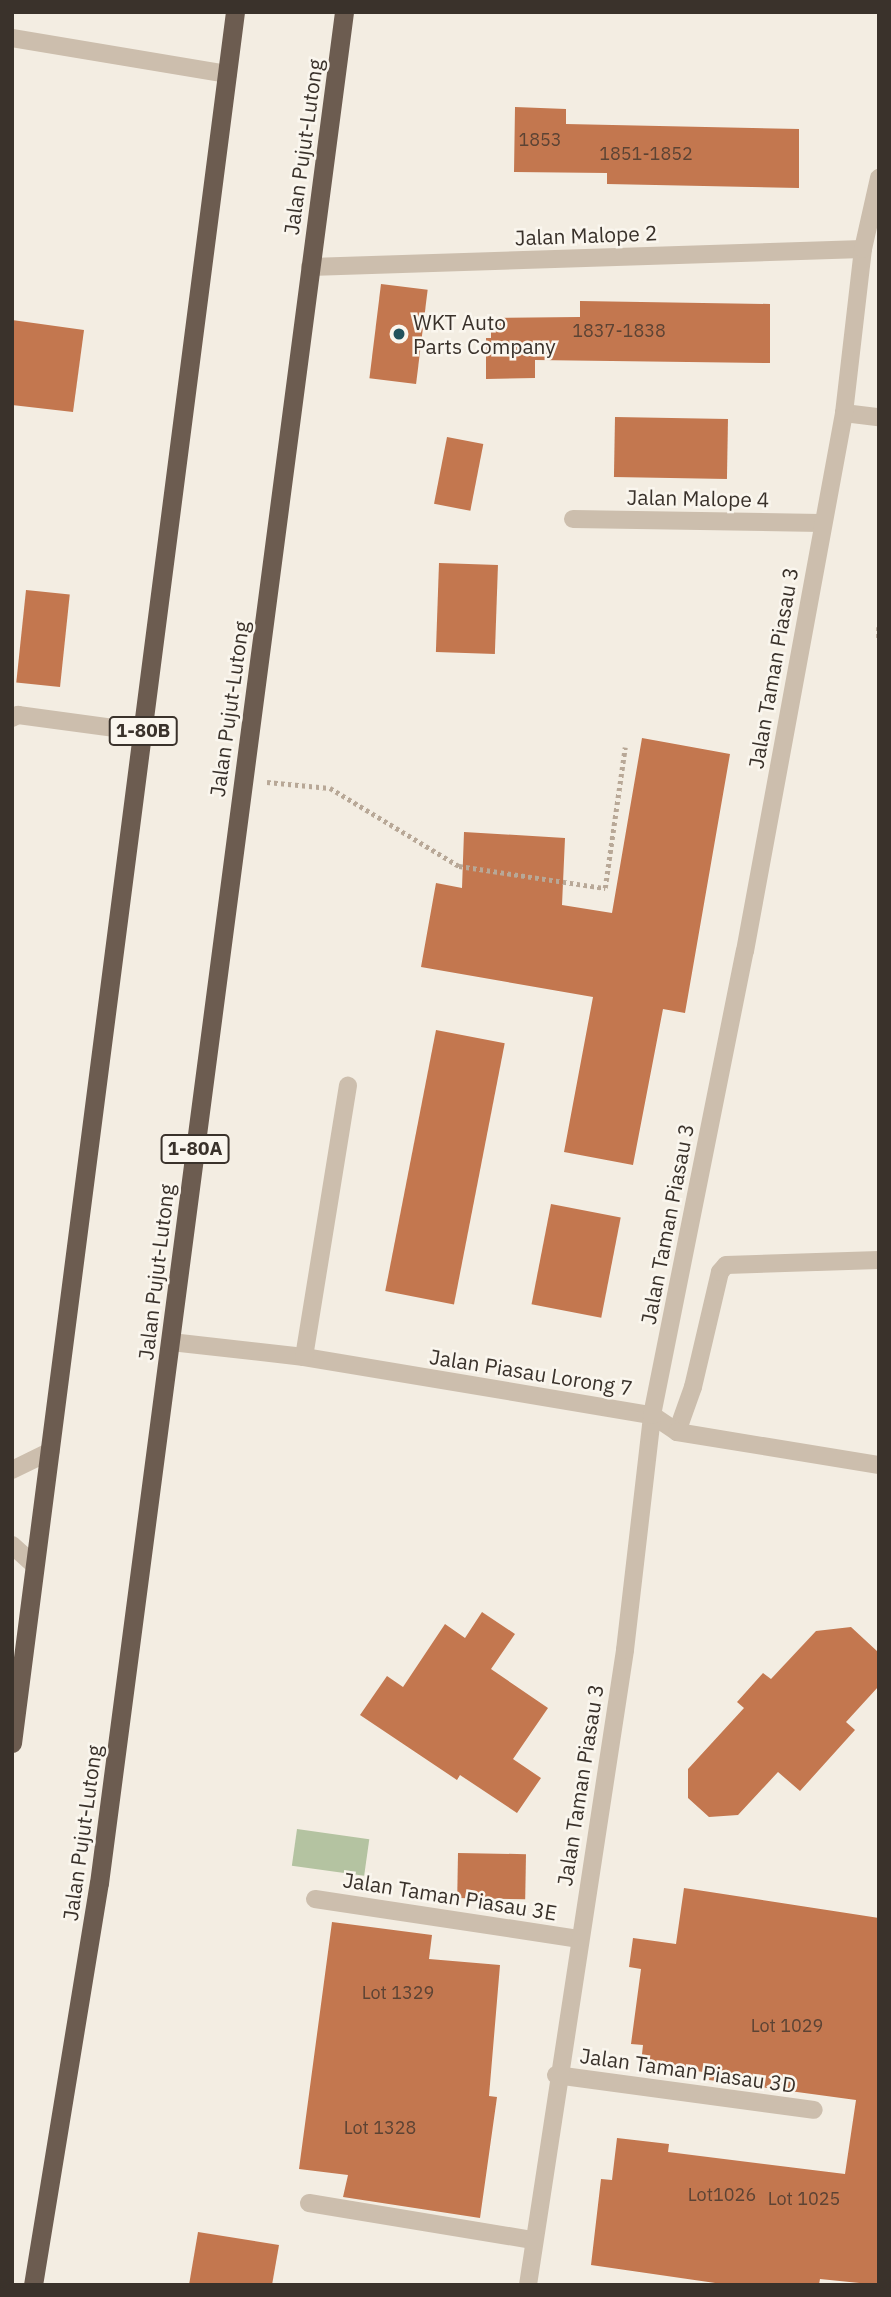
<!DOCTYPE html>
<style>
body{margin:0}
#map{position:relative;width:891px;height:2297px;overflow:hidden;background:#f3ede2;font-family:"IBM Plex Sans",sans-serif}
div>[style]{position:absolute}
.green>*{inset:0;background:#b4c3a1;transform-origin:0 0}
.building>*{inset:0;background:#c3774f;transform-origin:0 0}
.path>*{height:4.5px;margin-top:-2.25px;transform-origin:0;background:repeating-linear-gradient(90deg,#b8a897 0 3.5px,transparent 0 7px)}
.service>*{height:18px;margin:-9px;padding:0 9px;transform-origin:9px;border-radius:9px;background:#ccbead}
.minor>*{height:18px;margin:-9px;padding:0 9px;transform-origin:9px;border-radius:9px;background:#ccbead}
.trunk>*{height:19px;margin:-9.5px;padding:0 9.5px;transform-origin:9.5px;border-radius:9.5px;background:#6c5c50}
.dots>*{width:19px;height:19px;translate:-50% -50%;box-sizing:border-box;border:4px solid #faf6ee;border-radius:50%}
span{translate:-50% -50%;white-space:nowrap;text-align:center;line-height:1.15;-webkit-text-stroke:5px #faf6ee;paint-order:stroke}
.number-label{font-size:18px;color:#5c4334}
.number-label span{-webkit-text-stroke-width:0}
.shield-label span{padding:2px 5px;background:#faf6ee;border:2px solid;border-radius:5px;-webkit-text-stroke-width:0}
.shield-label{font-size:19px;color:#3a322b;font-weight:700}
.street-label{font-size:21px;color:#3a322b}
.poi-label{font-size:21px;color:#3a322b}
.left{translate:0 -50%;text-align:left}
.frame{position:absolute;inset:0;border:14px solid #3a322b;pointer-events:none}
</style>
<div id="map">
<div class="green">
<i style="left:297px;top:1829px;width:73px;height:37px;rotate:8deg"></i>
</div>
<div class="building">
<i style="clip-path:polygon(515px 107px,566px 109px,566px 124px,799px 129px,799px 188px,607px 184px,607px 173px,514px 172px)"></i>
<i style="left:381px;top:284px;width:47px;height:95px;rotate:7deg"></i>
<i style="clip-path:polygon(580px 301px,770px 304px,770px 363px,535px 360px,535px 378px,486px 379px,486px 338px,491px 338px,491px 318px,580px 317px)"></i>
<i style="clip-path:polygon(12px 320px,84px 330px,73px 412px,12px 405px)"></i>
<i style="left:615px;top:417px;width:113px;height:60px;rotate:1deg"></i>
<i style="left:447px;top:437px;width:37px;height:68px;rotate:11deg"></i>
<i style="left:439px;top:563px;width:59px;height:89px;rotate:2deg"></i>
<i style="left:26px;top:590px;width:44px;height:93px;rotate:6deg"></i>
<i style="clip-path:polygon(642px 738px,730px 754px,685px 1013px,663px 1009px,633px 1165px,564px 1152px,593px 997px,421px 967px,436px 883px,462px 888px,464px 832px,565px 838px,562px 905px,612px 913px)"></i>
<i style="left:436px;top:1030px;width:70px;height:266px;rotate:11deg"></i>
<i style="left:551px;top:1204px;width:71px;height:102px;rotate:11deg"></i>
<i style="clip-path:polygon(482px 1612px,515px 1634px,491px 1669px,548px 1708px,513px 1759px,541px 1778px,517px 1813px,460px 1775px,457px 1780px,360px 1715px,387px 1676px,403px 1687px,445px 1624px,465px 1638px)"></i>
<i style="clip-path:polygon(851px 1627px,878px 1652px,878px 1687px,846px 1722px,855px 1730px,800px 1791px,778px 1772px,738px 1815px,709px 1817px,688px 1798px,688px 1769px,744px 1708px,737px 1702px,763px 1673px,771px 1679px,816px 1631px)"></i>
<i style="left:458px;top:1853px;width:68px;height:45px;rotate:1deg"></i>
<i style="clip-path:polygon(684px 1888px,879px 1918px,879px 2285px,820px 2279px,819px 2285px,729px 2285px,591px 2265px,601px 2179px,612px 2180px,617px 2138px,669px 2144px,668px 2152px,845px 2174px,856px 2100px,709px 2080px,710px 2073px,641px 2063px,643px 2045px,631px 2044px,641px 1969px,629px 1967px,633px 1938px,676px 1944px)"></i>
<i style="clip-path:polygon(332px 1922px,432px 1935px,429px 1959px,500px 1965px,489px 2096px,497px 2097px,480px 2218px,343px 2197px,348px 2175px,299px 2169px)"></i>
<i style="clip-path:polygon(198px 2232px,279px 2245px,272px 2285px,189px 2285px)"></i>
</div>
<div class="path">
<i style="left:879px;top:627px;width:12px;rotate:90deg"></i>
<i style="left:267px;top:782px;width:63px;rotate:5.4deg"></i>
<i style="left:330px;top:788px;width:151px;rotate:31.2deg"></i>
<i style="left:459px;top:866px;width:148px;rotate:8.6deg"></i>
<i style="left:605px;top:888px;width:142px;rotate:-81.9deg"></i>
</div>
<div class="service">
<i style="left:12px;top:718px;width:7px;rotate:-27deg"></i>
<i style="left:18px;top:715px;width:126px;rotate:7.7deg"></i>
<i style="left:677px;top:1432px;width:48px;rotate:-70.4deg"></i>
<i style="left:693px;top:1387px;width:118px;rotate:-76.8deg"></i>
<i style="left:720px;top:1272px;width:9px;rotate:-49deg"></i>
<i style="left:726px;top:1265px;width:153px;rotate:-1.9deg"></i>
</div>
<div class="minor">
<i style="left:12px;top:38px;width:219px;rotate:9.5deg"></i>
<i style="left:310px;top:267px;width:553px;rotate:-1.86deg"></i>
<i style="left:844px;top:413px;width:35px;rotate:7deg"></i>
<i style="left:573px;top:519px;width:248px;rotate:0.9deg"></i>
<i style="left:171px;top:1342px;width:134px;rotate:6.4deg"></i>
<i style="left:304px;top:1357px;width:353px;rotate:9.5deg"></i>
<i style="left:652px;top:1415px;width:30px;rotate:34deg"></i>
<i style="left:677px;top:1432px;width:205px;rotate:9.3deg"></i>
<i style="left:304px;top:1357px;width:275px;rotate:-80.8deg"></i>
<i style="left:12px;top:1470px;width:43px;rotate:-26deg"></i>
<i style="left:12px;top:1545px;width:31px;rotate:42deg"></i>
<i style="left:315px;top:1899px;width:266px;rotate:8.6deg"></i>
<i style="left:556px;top:2075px;width:260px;rotate:7.7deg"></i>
<i style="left:309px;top:2203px;width:227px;rotate:9.4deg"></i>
<i style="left:528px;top:2285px;width:642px;rotate:-81.31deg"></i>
<i style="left:625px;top:1650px;width:237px;rotate:-83.4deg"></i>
<i style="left:652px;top:1415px;width:473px;rotate:-78.7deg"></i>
<i style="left:745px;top:951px;width:547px;rotate:-79.57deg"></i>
<i style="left:844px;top:413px;width:165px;rotate:-83.4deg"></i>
<i style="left:863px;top:249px;width:73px;rotate:-77.3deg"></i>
</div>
<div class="trunk">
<i style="left:12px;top:1743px;width:1745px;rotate:-82.66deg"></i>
<i style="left:33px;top:2285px;width:407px;rotate:-80.7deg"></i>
<i style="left:99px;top:1883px;width:1887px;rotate:-82.54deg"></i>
</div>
<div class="dots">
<i style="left:399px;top:334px;background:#21525c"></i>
</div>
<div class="number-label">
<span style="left:540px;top:140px">1853</span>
<span style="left:646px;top:154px">1851-1852</span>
<span style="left:619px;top:331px">1837-1838</span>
<span style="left:398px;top:1993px">Lot 1329</span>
<span style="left:787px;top:2026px">Lot 1029</span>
<span style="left:380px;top:2128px">Lot 1328</span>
<span style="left:722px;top:2195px">Lot1026</span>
<span style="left:804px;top:2199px">Lot 1025</span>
</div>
<div class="shield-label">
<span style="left:143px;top:731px">1-80B</span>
<span style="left:195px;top:1149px">1-80A</span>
</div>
<div class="street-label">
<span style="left:303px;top:147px;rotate:-82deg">Jalan Pujut-Lutong</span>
<span style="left:586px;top:235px;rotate:-2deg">Jalan Malope 2</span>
<span style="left:698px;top:498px;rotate:1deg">Jalan Malope 4</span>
<span style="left:773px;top:668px;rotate:-80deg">Jalan Taman Piasau 3</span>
<span style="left:229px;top:709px;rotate:-82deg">Jalan Pujut-Lutong</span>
<span style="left:667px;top:1224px;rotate:-79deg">Jalan Taman Piasau 3</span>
<span style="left:156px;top:1272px;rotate:-83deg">Jalan Pujut-Lutong</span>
<span style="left:531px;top:1372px;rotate:9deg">Jalan Piasau Lorong 7</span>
<span style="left:580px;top:1785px;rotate:-81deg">Jalan Taman Piasau 3</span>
<span style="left:82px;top:1833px;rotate:-82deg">Jalan Pujut-Lutong</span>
<span style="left:450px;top:1896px;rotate:9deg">Jalan Taman Piasau 3E</span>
<span style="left:688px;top:2070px;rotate:8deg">Jalan Taman Piasau 3D</span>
</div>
<div class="poi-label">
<span class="left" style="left:413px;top:334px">WKT Auto<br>Parts Company</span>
</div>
<div class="frame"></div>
</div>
